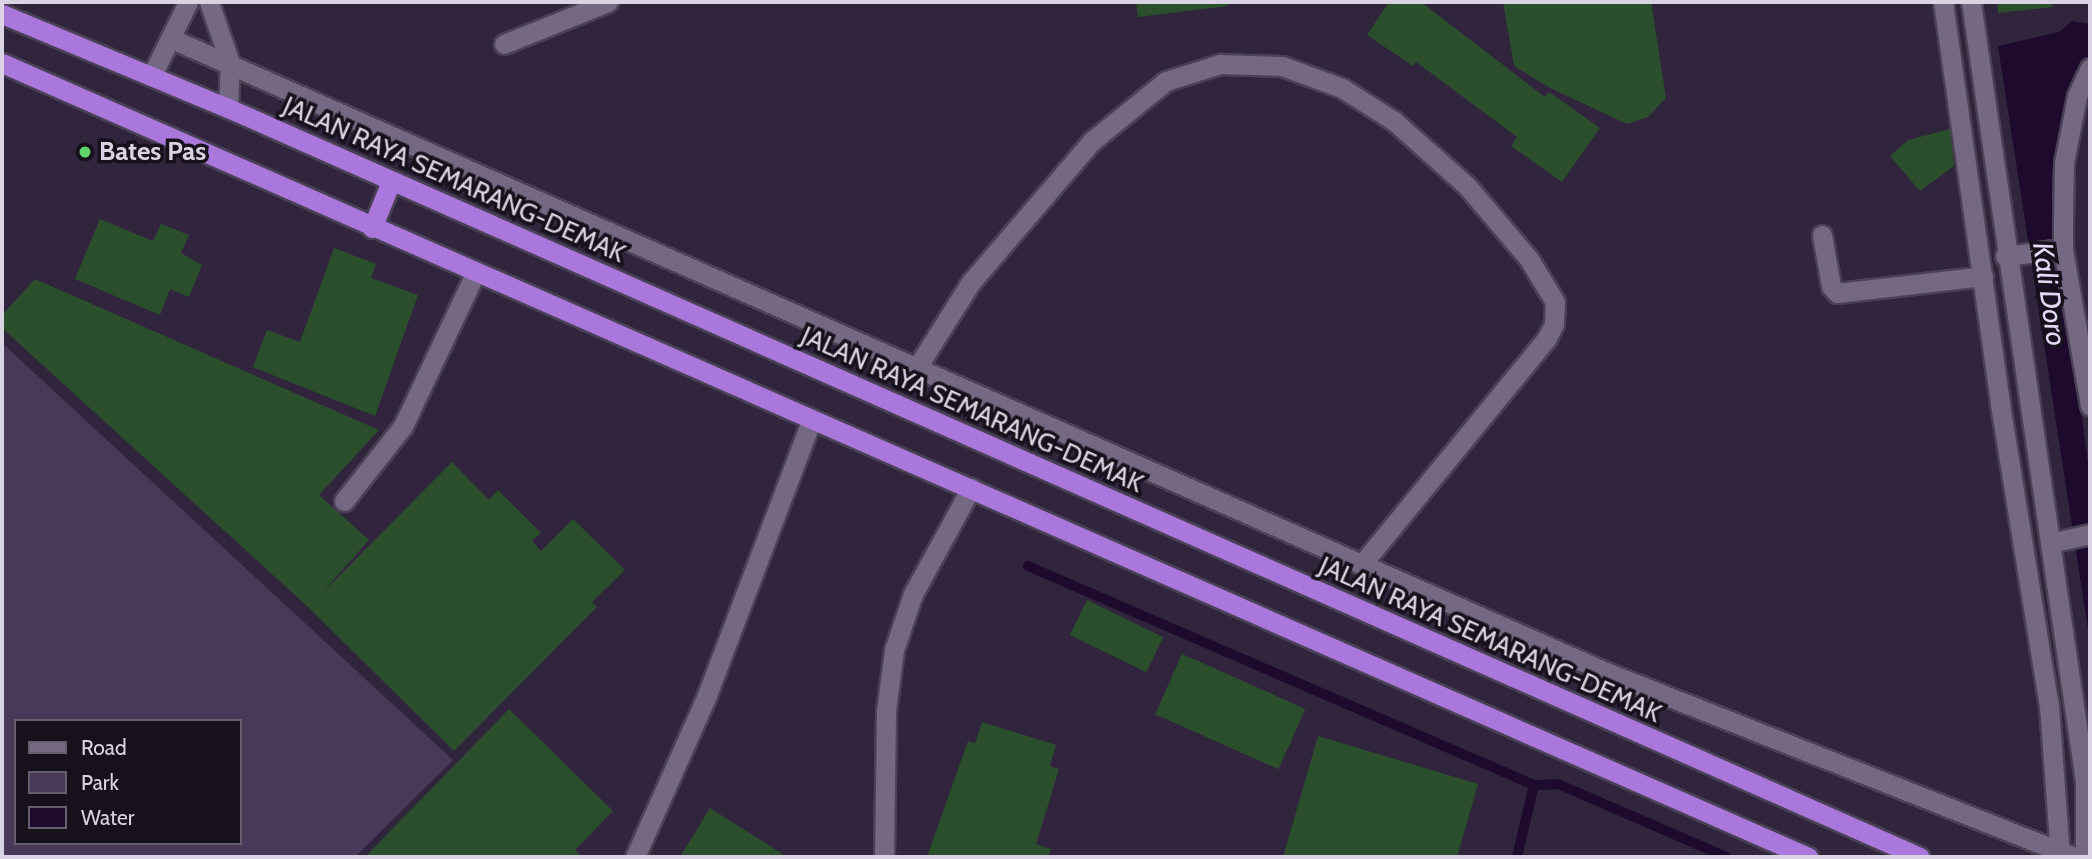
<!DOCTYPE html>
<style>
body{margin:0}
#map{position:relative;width:2092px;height:859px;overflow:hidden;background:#30253d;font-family:Cabin,sans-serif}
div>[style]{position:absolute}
.green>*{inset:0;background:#473957}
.water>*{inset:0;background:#1d0a2d}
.stream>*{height:10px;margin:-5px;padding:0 5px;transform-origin:5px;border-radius:5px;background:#1d0a2d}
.building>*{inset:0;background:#2b4f2d;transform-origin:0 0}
.roads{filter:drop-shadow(2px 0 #4a4155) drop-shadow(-2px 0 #4a4155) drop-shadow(0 2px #4a4155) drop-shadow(0 -2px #4a4155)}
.service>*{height:19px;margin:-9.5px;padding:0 9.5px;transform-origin:9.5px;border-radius:9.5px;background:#746883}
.minor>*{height:19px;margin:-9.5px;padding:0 9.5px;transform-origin:9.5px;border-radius:9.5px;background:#746883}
.trunk>*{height:19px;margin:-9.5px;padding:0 9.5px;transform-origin:9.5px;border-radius:9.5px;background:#aa78dc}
.dots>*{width:19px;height:19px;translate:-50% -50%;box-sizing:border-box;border:4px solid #16111b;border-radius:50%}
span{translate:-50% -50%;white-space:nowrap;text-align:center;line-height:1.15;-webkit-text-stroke:7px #16111b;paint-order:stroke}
.poi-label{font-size:26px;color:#dad3e3;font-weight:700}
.left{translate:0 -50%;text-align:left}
.street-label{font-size:26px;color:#dad3e3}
.water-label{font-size:28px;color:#e5d9f5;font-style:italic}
.frame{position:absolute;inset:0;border:4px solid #dad3e3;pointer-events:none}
.legend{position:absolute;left:14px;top:719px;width:228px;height:126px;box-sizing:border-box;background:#16111b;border:2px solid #645f6b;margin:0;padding:9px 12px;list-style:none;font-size:21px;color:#dad3e3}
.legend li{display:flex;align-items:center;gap:14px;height:35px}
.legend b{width:35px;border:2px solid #645f6b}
</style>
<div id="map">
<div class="green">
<i style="clip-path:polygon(evenodd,2px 343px,453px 760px,355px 857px,2px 857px,2px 343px,16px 721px,240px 721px,240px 843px,16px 843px,16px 721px)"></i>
</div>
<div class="water">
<i style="clip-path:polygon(2072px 21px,2090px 24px,2090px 51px,2066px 112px,2079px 394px,2090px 479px,2090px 642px,1998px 46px,2059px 32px)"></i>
</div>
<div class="stream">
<i style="left:1028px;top:566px;width:551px;rotate:23.4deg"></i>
<i style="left:1534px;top:785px;width:24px;rotate:-2deg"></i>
<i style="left:1558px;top:784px;width:184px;rotate:23.4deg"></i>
<i style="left:1517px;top:857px;width:74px;rotate:-76.7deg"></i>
</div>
<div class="building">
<i style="clip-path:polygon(1136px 2px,1228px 2px,1228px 6px,1138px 17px)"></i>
<i style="clip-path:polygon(1389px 2px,1421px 2px,1545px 97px,1549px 92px,1600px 128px,1562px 182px,1511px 146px,1517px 137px,1416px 62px,1413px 66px,1367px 35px)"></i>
<i style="clip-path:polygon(1503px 2px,1651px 2px,1666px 98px,1648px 117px,1627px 124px,1550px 88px,1514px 66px)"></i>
<i style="clip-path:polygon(1997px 2px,2052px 2px,2053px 7px,1998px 13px)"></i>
<i style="clip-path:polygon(1950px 129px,1954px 166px,1920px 191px,1890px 156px,1908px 140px)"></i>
<i style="clip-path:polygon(100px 219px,153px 241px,161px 224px,189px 235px,181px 253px,202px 265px,189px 297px,170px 289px,160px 315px,75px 279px)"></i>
<i style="clip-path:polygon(334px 248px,376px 264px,371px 278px,418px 295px,375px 416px,253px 367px,267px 330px,300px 342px)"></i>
<i style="clip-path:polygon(35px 279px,379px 430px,319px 495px,369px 540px,321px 594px,452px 462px,489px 500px,498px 490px,541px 533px,532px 541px,541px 551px,573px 519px,625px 570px,592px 602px,597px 607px,454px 751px,308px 607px,2px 328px,2px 315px)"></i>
<i style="left:1087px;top:600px;width:85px;height:39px;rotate:26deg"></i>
<i style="left:1182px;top:654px;width:135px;height:66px;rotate:24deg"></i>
<i style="clip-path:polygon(509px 709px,613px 811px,575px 850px,582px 857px,365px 857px)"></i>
<i style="clip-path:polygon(982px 722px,1056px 745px,1050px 766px,1059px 769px,1036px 844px,1051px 849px,1048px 857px,927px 857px,968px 741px,975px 743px)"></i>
<i style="clip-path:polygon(1318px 736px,1478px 784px,1457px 857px,1283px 857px)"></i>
<i style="clip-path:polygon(710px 808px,787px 857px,680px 857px)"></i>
</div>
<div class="roads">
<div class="service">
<i style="left:916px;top:369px;width:103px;rotate:-57.7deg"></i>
<i style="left:971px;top:282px;width:186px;rotate:-49.4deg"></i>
<i style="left:1092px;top:141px;width:95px;rotate:-39deg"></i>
<i style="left:1166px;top:81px;width:57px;rotate:-17.5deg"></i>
<i style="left:1220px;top:64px;width:62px;rotate:1.8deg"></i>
<i style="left:1282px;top:66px;width:64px;rotate:20.1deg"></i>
<i style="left:1342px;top:88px;width:62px;rotate:32.4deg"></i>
<i style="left:1394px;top:121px;width:98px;rotate:41.7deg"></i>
<i style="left:1467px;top:186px;width:96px;rotate:49.7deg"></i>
<i style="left:1529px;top:259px;width:50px;rotate:58.8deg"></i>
<i style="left:1555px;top:302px;width:22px;rotate:93deg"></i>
<i style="left:1554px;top:324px;width:16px;rotate:117deg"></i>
<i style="left:1547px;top:338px;width:293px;rotate:129.3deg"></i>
<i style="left:344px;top:501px;width:95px;rotate:-51.8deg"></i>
<i style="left:403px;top:426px;width:168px;rotate:-64.7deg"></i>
<i style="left:635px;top:857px;width:177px;rotate:-66deg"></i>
<i style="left:707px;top:695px;width:295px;rotate:-69.2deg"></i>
<i style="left:884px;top:857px;width:146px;rotate:-89.2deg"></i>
<i style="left:886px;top:711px;width:62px;rotate:-82.5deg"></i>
<i style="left:894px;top:650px;width:59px;rotate:-71.3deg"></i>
<i style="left:913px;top:594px;width:121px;rotate:-61.3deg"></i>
</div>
<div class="minor">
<i style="left:209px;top:2px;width:65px;rotate:71deg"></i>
<i style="left:230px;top:63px;width:45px;rotate:92.5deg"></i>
<i style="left:1943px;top:2px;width:406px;rotate:81.9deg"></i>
<i style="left:2000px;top:404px;width:306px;rotate:80.8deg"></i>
<i style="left:2049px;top:706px;width:151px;rotate:85.8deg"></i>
<i style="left:1971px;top:2px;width:788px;rotate:81.68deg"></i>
<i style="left:2085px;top:782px;width:75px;rotate:90deg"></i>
<i style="left:172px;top:39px;width:1562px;rotate:23.82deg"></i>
<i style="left:1601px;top:670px;width:509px;rotate:21.57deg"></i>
<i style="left:504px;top:44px;width:112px;rotate:-22deg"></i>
<i style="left:2090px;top:68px;width:31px;rotate:115deg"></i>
<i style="left:2077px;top:96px;width:68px;rotate:101deg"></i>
<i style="left:2064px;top:163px;width:57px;rotate:91deg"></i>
<i style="left:2063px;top:220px;width:29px;rotate:90deg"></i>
<i style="left:2063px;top:249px;width:159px;rotate:80.2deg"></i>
<i style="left:152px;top:75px;width:81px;rotate:-63.7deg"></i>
<i style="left:1822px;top:235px;width:52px;rotate:80deg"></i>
<i style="left:1831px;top:286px;width:9px;rotate:49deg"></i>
<i style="left:1837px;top:293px;width:147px;rotate:-6.6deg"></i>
<i style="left:2005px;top:256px;width:58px;rotate:-6.9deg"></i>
<i style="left:2050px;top:543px;width:41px;rotate:-12.7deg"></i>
</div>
<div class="trunk">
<i style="left:2px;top:14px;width:245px;rotate:22.6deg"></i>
<i style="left:228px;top:108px;width:1850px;rotate:23.88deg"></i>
<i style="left:2px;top:63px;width:1973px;rotate:23.73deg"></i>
<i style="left:372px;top:228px;width:48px;rotate:-67.8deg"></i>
</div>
</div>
<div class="dots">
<i style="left:85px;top:152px;background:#5ed56c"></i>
</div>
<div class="poi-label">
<span class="left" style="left:99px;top:152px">Bates Pas</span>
</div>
<div class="street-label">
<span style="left:454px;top:180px;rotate:24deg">JALAN RAYA SEMARANG-DEMAK</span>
<span style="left:972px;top:410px;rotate:24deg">JALAN RAYA SEMARANG-DEMAK</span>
<span style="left:1490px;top:640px;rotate:24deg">JALAN RAYA SEMARANG-DEMAK</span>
</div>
<div class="water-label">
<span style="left:2050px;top:294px;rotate:82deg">Kali Doro</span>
</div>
<div class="frame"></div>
<ul class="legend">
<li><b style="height:9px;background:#746883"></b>Road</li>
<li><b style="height:19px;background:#473957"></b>Park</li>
<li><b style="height:19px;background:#1d0a2d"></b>Water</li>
</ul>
</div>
